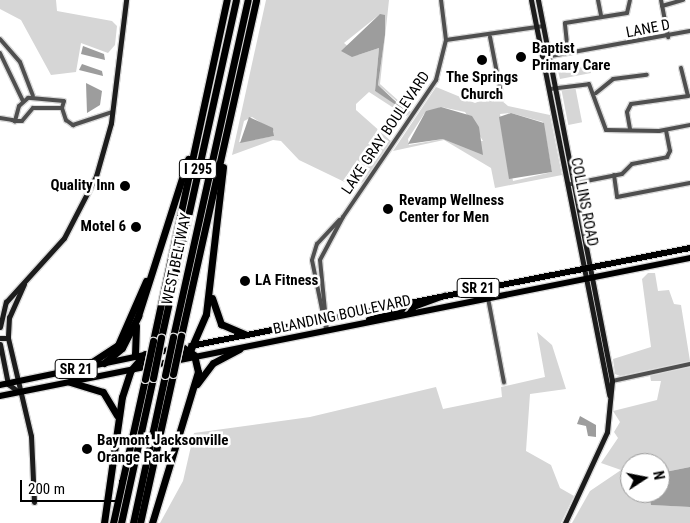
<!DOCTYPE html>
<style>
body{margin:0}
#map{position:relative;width:690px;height:523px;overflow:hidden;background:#fff;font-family:"Roboto Condensed",sans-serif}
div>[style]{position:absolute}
.green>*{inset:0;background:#d6d6d6;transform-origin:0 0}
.water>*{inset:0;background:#9d9d9d}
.roads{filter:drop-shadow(1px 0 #dbdbdb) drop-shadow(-1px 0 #dbdbdb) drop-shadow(0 1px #dbdbdb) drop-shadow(0 -1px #dbdbdb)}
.street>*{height:4px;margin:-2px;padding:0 2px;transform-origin:2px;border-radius:2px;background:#4f4f4f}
.secondary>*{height:5px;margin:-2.5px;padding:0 2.5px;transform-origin:2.5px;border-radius:2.5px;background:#1c1c1c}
.primary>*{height:5.5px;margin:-2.75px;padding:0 2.75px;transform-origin:2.75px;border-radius:2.75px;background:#000}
.highway>*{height:7px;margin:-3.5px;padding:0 3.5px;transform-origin:3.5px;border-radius:3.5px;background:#000}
.bridges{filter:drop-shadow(1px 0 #dbdbdb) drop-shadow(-1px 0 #dbdbdb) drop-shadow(0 1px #dbdbdb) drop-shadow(0 -1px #dbdbdb)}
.highway-bridge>*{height:7px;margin:-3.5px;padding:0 3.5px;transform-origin:3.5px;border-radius:3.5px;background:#000}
.dots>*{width:14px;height:14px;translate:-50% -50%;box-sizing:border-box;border:2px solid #fff;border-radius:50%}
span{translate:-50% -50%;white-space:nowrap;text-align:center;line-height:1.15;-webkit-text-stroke:5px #fff;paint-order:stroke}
.shield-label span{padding:1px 4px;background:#fff;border:1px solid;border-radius:4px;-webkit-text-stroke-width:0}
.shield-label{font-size:14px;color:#000;font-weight:700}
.street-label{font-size:15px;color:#000}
.poi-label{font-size:15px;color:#000;font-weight:700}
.left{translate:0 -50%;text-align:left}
.right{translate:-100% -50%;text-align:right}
.north{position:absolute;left:620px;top:453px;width:50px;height:50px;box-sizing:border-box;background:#fff;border:1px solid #999;border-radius:50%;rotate:79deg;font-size:14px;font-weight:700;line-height:20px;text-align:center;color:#000}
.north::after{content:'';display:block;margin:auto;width:18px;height:22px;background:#000;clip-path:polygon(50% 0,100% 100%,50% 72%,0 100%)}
.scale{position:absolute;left:20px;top:480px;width:101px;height:22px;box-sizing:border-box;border:2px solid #000;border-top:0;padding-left:6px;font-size:15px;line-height:18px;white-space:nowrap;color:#000;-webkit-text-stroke:4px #fff;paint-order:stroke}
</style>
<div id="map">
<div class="green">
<i style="clip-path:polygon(0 0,56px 0,57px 11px,112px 21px,117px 26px,115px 45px,108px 53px,81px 43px,76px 72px,51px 75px,21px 20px,0 9px)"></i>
<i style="clip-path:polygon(evenodd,266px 0,389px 0,380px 84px,412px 113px,406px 116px,369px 92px,356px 104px,356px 110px,391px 141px,364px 181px,355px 187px,299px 160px,281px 141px,273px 140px,232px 155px,266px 0,379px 15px,385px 15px,385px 35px,378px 85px,408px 111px,375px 91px,379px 48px,358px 55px,344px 43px,379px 15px,266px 0,252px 117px,274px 131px,274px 136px,239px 142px,244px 121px,252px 117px)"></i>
<i style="clip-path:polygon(589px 66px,591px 73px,560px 79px,558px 71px)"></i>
<i style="left:575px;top:86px;width:37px;height:14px;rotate:79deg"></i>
<i style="clip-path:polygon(evenodd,436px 87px,475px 103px,495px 95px,508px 106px,550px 115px,562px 175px,495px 188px,491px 168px,444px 140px,393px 151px,436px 87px,441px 107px,465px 112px,483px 141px,443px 139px,409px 145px,408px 139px,424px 114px,441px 107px,436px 87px,511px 113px,543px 122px,552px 172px,513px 181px,500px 114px,511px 113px)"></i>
<i style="clip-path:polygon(648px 273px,655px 273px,658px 291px,669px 290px,674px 304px,681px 305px,690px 361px,620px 376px,615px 374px,613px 359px,651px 347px,642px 279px)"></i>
<i style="clip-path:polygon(537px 332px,552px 345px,566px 389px,530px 394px,526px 451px,551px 465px,560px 488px,574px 496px,561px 523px,160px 523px,183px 481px,194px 433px,310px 417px,436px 387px,443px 409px,502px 397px,501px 387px,545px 377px)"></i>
<i style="clip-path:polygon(690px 367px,690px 467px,660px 473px,660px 463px,630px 463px,630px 493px,653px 493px,652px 505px,690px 507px,690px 523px,572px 523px,590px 491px,621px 470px,601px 463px,618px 438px,614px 432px,620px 422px,613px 411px,657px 400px,661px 381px,651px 381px,650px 375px)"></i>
</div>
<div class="water">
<i style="clip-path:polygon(380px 14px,385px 15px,385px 35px,378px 85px,408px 113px,375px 91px,379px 48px,352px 57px,341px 51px)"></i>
<i style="clip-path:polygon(83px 46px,104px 54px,105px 60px,81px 54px)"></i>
<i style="clip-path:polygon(82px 64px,102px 71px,103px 76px,79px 70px)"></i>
<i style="clip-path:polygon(86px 83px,102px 91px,100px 105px,87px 113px)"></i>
<i style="clip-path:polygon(441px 107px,472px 116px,479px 127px,483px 155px,443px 139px,408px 144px,426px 111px)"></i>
<i style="clip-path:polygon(511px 113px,544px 123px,552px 172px,509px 179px,499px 117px)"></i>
<i style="clip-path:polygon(249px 117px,273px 128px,274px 136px,240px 143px)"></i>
<i style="clip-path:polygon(580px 416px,596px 425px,596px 437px,588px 436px,586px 426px,577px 424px)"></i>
<i style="clip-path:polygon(690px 467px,690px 507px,651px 505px,650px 498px,660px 493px,660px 473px)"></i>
</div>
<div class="roads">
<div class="street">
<i style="left:598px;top:0;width:16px;rotate:79deg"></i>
<i style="left:661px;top:0;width:38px;rotate:79deg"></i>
<i style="left:662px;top:6px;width:22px;rotate:-16deg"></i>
<i style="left:490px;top:37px;width:63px;rotate:79deg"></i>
<i style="left:0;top:39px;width:30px;rotate:49deg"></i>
<i style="left:20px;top:62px;width:36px;rotate:69deg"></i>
<i style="left:446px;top:40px;width:99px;rotate:-8.1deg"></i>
<i style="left:0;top:53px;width:53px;rotate:64.4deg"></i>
<i style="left:568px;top:53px;width:30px;rotate:-96deg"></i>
<i style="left:565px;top:23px;width:63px;rotate:-9.2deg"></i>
<i style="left:627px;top:13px;width:13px;rotate:-77deg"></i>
<i style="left:551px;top:56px;width:141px;rotate:-10.2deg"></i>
<i style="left:550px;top:89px;width:39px;rotate:-7deg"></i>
<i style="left:589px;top:84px;width:49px;rotate:69.7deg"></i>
<i style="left:606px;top:130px;width:53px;rotate:1.1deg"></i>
<i style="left:659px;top:131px;width:32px;rotate:-11deg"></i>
<i style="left:596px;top:93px;width:22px;rotate:-39deg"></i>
<i style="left:613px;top:79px;width:34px;rotate:-7deg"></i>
<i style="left:62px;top:108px;width:13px;rotate:72deg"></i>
<i style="left:66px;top:120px;width:9px;rotate:36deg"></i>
<i style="left:73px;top:125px;width:41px;rotate:-18.4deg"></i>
<i style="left:0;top:118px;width:12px;rotate:9deg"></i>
<i style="left:12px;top:120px;width:3px;rotate:18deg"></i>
<i style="left:15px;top:121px;width:7px"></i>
<i style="left:22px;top:121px;width:17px;rotate:-50deg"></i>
<i style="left:33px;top:108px;width:29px"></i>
<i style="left:62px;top:108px;width:7px;rotate:-74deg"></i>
<i style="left:64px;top:101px;width:36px;rotate:-175deg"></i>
<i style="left:28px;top:98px;width:12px;rotate:138deg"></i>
<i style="left:19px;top:106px;width:16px;rotate:105deg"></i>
<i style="left:630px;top:129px;width:17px;rotate:-100deg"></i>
<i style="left:627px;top:112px;width:9px;rotate:-63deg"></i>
<i style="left:631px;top:104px;width:58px;rotate:-8deg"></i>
<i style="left:688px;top:96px;width:29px;rotate:-104deg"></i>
<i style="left:614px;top:175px;width:22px;rotate:82deg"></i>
<i style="left:617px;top:197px;width:74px;rotate:-10.9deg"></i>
<i style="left:571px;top:184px;width:52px;rotate:-11.1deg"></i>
<i style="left:622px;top:174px;width:14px;rotate:-45deg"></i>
<i style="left:632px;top:164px;width:36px;rotate:-11deg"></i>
<i style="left:667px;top:157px;width:7px;rotate:-63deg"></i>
<i style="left:670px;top:151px;width:21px;rotate:-101deg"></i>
<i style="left:488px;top:298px;width:86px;rotate:79.3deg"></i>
<i style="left:326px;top:329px;width:70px;rotate:-101.5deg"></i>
<i style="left:312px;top:260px;width:17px;rotate:-73deg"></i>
<i style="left:317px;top:244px;width:33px;rotate:-47deg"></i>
<i style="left:327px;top:331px;width:71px;rotate:-95.6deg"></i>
<i style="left:320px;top:260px;width:49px;rotate:-61.9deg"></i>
<i style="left:343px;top:217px;width:166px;rotate:-55.8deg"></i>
<i style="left:436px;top:80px;width:41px;rotate:-76deg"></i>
<i style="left:446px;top:40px;width:40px;rotate:-97.1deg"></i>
<i style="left:612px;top:381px;width:80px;rotate:-12.3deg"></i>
</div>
<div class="secondary">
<i style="left:531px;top:0;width:403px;rotate:78.8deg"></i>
<i style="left:538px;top:0;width:388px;rotate:79deg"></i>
<i style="left:612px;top:381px;width:51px;rotate:95.6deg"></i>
<i style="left:607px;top:432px;width:100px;rotate:114.8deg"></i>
<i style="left:24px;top:284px;width:36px;rotate:114deg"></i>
<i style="left:9px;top:317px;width:21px;rotate:93deg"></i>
<i style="left:8px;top:338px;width:101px;rotate:76.8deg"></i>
<i style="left:31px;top:436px;width:66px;rotate:87.4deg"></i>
<i style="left:0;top:327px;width:26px;rotate:-77deg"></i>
<i style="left:6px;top:302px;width:86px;rotate:-47.8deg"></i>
<i style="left:64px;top:238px;width:70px;rotate:-62.7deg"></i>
<i style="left:96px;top:176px;width:55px;rotate:-74.2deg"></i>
<i style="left:111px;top:123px;width:124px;rotate:-83deg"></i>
<i style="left:0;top:338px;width:8px"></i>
<i style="left:0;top:344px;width:41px;rotate:78.7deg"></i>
<i style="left:8px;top:384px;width:14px;rotate:36deg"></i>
</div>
<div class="primary">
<i style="left:409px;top:314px;width:9px;rotate:-54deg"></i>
<i style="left:414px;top:307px;width:33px;rotate:-20deg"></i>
<i style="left:369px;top:320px;width:34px;rotate:-17deg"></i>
<i style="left:402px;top:310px;width:10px;rotate:-53deg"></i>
<i style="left:191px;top:346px;width:509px;rotate:-11.11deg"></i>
<i style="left:0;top:385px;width:178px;rotate:-11.7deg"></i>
<i style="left:0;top:396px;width:704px;rotate:-11.31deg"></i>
</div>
<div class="highway">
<i style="left:212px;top:298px;width:28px;rotate:71deg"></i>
<i style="left:221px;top:324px;width:26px;rotate:23deg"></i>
<i style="left:136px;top:326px;width:28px;rotate:92deg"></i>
<i style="left:135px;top:354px;width:18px;rotate:43deg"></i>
<i style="left:181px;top:336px;width:344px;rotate:-77.4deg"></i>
<i style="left:173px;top:337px;width:345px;rotate:-77.5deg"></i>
<i style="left:161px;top:338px;width:346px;rotate:-77.5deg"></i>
<i style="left:153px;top:341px;width:349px;rotate:-77.8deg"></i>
<i style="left:169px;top:362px;width:24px;rotate:-28deg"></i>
<i style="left:190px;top:351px;width:40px;rotate:-66.6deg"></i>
<i style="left:206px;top:314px;width:148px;rotate:-83.4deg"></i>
<i style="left:104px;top:363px;width:23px;rotate:-40deg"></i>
<i style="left:122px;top:348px;width:36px;rotate:-63deg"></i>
<i style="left:138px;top:316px;width:165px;rotate:-72.3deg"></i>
<i style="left:83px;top:368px;width:42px;rotate:-33.3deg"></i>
<i style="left:118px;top:345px;width:70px;rotate:-66.4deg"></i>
<i style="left:70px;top:382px;width:34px;rotate:17deg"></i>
<i style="left:103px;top:392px;width:27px;rotate:59deg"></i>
<i style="left:197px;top:384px;width:26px;rotate:-53deg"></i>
<i style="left:213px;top:363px;width:30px;rotate:-28deg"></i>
<i style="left:104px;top:523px;width:127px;rotate:-81.9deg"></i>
<i style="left:122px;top:397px;width:28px;rotate:-72deg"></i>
<i style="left:131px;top:370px;width:21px;rotate:-49deg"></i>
<i style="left:113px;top:523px;width:148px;rotate:-77.5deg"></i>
<i style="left:121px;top:523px;width:148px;rotate:-77.6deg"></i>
<i style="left:133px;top:523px;width:151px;rotate:-77.8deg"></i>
<i style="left:140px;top:523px;width:153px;rotate:-77.5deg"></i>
<i style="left:152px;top:523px;width:158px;rotate:-73.1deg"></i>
<i style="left:198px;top:372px;width:17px;rotate:-103deg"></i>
<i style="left:194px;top:355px;width:14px;rotate:-146deg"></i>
</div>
</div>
<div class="bridges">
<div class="highway-bridge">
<i style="left:173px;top:374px;width:39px;rotate:-78deg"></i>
<i style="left:165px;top:375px;width:39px;rotate:-78deg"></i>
<i style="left:153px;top:378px;width:41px;rotate:-78.7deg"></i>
<i style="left:145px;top:379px;width:39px;rotate:-78deg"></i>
</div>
</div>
<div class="dots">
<i style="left:521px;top:57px;background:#000"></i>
<i style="left:482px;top:60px;background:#000"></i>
<i style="left:125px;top:186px;background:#000"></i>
<i style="left:388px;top:209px;background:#000"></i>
<i style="left:136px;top:227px;background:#000"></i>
<i style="left:245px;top:281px;background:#000"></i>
<i style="left:87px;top:449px;background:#000"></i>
</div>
<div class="shield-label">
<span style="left:198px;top:169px">I 295</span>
<span style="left:478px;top:288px">SR 21</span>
<span style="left:76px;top:369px">SR 21</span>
</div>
<div class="street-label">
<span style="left:648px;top:29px;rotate:-11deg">LANE D</span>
<span style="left:386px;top:133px;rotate:-56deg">LAKE GRAY BOULEVARD</span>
<span style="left:584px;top:202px;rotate:79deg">COLLINS ROAD</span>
<span style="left:177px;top:259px;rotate:-78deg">WEST BELTWAY</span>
<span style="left:342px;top:315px;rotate:-12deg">BLANDING BOULEVARD</span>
</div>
<div class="poi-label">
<span class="left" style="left:532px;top:57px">Baptist<br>Primary Care</span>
<span style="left:482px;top:86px">The Springs<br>Church</span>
<span class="right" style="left:115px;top:186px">Quality Inn</span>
<span class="left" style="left:399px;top:209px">Revamp Wellness<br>Center for Men</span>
<span class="right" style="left:126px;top:227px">Motel 6</span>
<span class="left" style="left:255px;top:281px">LA Fitness</span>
<span class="left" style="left:97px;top:449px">Baymont Jacksonville<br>Orange Park</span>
</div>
<div class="north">N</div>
<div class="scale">200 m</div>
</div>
